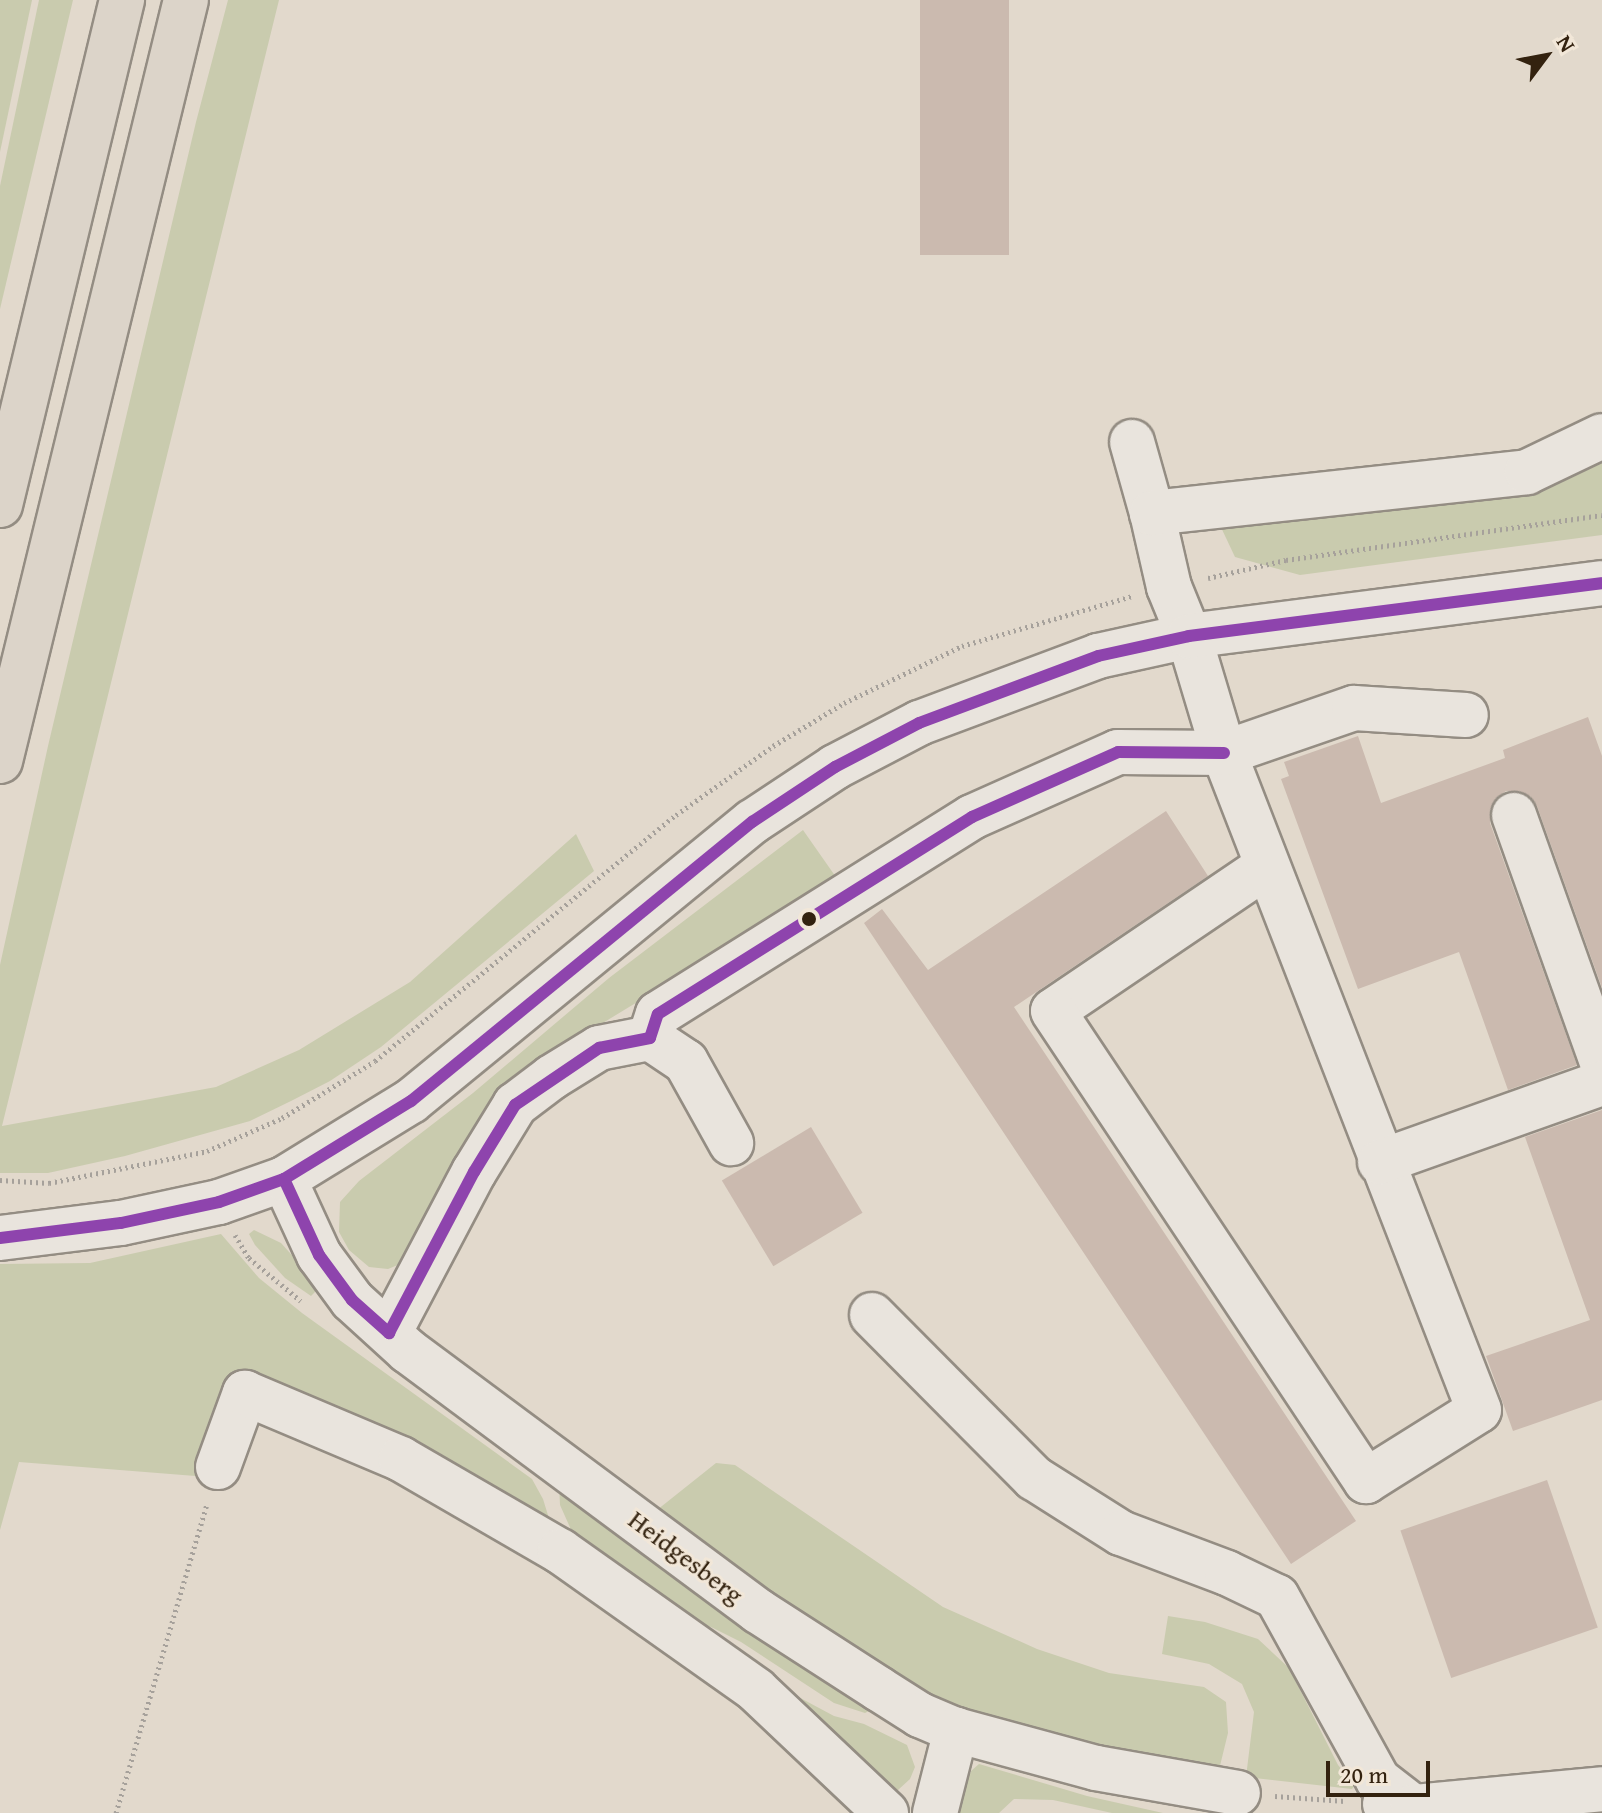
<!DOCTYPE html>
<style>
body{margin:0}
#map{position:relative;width:1602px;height:1813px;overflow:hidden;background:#e2d9cc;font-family:"Gentium Book Plus",serif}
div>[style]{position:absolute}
.green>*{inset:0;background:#c9cbae}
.building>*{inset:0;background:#cbbaaf;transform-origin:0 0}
.path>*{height:5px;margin-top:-2.5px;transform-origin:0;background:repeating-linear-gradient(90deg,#a6a19b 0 2px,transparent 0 6px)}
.roads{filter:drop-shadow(2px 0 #948d83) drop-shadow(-2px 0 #948d83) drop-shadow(0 2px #948d83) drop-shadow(0 -2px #948d83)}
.minor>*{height:44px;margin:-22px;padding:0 22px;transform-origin:22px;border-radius:22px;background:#e9e4dd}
.highway>*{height:44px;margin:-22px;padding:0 22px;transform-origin:22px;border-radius:22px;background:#dcd4c9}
.bus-1>*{height:12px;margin:-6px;padding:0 6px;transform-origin:6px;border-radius:6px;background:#8e44ad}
.dots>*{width:22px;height:22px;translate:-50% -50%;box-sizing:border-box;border:4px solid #f2e7d8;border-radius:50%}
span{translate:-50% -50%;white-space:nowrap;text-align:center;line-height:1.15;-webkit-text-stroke:6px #f2e7d8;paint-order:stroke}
.street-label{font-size:26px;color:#33220f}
.north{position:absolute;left:1506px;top:16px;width:80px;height:80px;-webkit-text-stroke:6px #f2e7d8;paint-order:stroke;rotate:58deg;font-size:22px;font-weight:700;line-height:32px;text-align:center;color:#33220f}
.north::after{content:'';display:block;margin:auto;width:28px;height:36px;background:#33220f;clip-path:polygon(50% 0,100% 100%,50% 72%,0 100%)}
.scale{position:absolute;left:1326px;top:1761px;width:104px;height:36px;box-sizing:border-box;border:4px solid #33220f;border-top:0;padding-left:10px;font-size:24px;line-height:28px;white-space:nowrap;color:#33220f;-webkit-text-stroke:6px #f2e7d8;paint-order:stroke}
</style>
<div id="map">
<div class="green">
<i style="clip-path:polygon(0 0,32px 0,0 152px)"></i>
<i style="clip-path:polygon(39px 0,73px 0,0 309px,0 186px)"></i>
<i style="clip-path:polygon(228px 0,279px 0,2px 1126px,216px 1087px,299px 1050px,410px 982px,576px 834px,594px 871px,381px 1047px,330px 1081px,291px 1101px,250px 1121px,125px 1156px,48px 1173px,0 1173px,0 965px,48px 746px,196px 122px)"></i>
<i style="clip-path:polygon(1602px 447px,1602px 535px,1300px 575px,1235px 557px,1218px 521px)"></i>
<i style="clip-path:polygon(803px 830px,838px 880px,537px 1063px,405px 1262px,388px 1269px,369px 1267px,349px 1250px,339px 1232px,340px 1202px,359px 1181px,473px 1093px,609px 978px)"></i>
<i style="clip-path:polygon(254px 1230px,281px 1243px,308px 1273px,317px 1290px,311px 1296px,285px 1278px,255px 1245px,249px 1234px)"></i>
<i style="clip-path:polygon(221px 1234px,259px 1278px,302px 1313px,532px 1479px,543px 1499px,551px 1525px,238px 1374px,208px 1477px,19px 1462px,0 1530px,0 1264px,90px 1263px)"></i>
<i style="clip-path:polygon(716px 1463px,735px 1465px,943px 1607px,1037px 1649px,1109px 1673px,1204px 1687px,1226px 1702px,1228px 1733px,1218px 1774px,1045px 1739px,949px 1703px,868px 1661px,768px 1597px,657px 1510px)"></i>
<i style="clip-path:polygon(559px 1484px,873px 1709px,865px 1713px,834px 1703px,741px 1642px,711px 1627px,674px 1618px,581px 1552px,560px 1505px)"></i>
<i style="clip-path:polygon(1168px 1616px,1205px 1622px,1258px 1639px,1289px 1668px,1338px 1765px,1355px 1785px,1352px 1789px,1246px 1777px,1254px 1712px,1242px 1684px,1209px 1664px,1162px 1654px)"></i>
<i style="clip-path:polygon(720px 1643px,791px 1693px,834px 1716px,864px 1724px,907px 1745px,915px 1767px,910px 1779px,898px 1790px,885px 1790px)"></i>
<i style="clip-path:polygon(979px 1764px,1087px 1796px,1163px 1813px,1112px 1813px,1053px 1800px,1014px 1799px,999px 1813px,955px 1813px,971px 1771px)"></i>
</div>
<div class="building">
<i style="left:920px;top:0;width:89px;height:255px"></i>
<i style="clip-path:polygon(1588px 717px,1602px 756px,1602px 988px,1537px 806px,1530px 796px,1519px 791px,1506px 791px,1496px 798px,1490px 810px,1490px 823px,1577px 1065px,1508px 1090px,1459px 952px,1358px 989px,1281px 779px,1289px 776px,1284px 762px,1358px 736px,1381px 803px,1505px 758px,1503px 750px)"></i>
<i style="clip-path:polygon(1166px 811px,1208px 876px,1014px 1007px,1356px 1521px,1291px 1564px,864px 923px,882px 909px,928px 970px)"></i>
<i style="clip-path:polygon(1602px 1110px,1602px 1400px,1513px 1431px,1486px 1356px,1590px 1320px,1525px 1137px)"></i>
<i style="left:811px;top:1127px;width:100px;height:104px;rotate:59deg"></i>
<i style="left:1547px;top:1480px;width:156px;height:155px;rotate:71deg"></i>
</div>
<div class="path">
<i style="left:1208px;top:578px;width:80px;rotate:-13deg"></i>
<i style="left:1286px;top:560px;width:319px;rotate:-8.1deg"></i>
<i style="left:0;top:1180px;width:49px;rotate:3.5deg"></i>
<i style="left:49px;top:1183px;width:161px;rotate:-11.4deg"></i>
<i style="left:207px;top:1151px;width:82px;rotate:-23.7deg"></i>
<i style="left:282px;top:1118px;width:109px;rotate:-31.5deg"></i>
<i style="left:375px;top:1061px;width:389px;rotate:-39.3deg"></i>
<i style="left:676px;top:815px;width:119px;rotate:-35.4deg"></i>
<i style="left:773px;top:746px;width:83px;rotate:-31.2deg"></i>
<i style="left:844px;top:703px;width:131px;rotate:-25.8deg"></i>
<i style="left:962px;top:646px;width:177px;rotate:-16.4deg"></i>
<i style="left:235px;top:1235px;width:27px;rotate:59deg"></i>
<i style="left:249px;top:1258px;width:67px;rotate:39.6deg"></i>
<i style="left:1275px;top:1796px;width:70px;rotate:4.1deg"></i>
<i style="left:116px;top:1813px;width:323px;rotate:-73.6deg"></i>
</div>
<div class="roads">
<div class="minor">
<i style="left:1132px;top:442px;width:74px;rotate:74.3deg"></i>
<i style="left:1514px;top:815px;width:262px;rotate:70.4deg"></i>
<i style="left:1267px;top:866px;width:258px;rotate:145.9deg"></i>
<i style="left:1053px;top:1011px;width:565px;rotate:56.34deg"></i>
<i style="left:1366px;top:1481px;width:133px;rotate:-32.1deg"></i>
<i style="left:1479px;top:1410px;width:705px;rotate:-111.21deg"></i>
<i style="left:1224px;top:753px;width:122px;rotate:-106.7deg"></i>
<i style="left:1189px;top:636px;width:53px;rotate:-112.2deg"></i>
<i style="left:1169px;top:587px;width:76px;rotate:-102.9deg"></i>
<i style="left:1152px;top:513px;width:377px;rotate:-6.2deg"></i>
<i style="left:1527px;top:472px;width:83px;rotate:-25.6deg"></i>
<i style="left:650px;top:1038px;width:25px;rotate:-72deg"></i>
<i style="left:658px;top:1014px;width:371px;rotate:-32.1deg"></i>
<i style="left:972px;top:817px;width:160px;rotate:-24deg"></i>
<i style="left:1118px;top:752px;width:106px;rotate:0.5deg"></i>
<i style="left:1224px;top:753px;width:138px;rotate:-19.1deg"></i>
<i style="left:1354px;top:708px;width:112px;rotate:3.6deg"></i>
<i style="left:1380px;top:1162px;width:236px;rotate:-19.6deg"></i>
<i style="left:284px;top:1179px;width:84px;rotate:65.3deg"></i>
<i style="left:319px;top:1255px;width:56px;rotate:53.7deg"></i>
<i style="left:352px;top:1300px;width:76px;rotate:42.3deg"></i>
<i style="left:408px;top:1351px;width:436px;rotate:36.6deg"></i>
<i style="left:758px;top:1611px;width:144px;rotate:32.8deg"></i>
<i style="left:879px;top:1689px;width:49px;rotate:32.4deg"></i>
<i style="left:920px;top:1715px;width:39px;rotate:23deg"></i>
<i style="left:956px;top:1730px;width:145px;rotate:15.2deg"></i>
<i style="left:1096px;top:1768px;width:144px;rotate:10deg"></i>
<i style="left:0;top:1238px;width:122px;rotate:-7.1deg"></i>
<i style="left:121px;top:1223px;width:100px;rotate:-12.1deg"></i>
<i style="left:219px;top:1202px;width:69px;rotate:-19.5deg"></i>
<i style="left:284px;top:1179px;width:149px;rotate:-31.6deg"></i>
<i style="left:411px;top:1101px;width:441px;rotate:-39.3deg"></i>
<i style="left:752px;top:822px;width:100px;rotate:-33.5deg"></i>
<i style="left:835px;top:767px;width:95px;rotate:-27.6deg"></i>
<i style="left:919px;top:723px;width:191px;rotate:-20.5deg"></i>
<i style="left:1098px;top:656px;width:93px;rotate:-12.4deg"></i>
<i style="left:1189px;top:636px;width:416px;rotate:-7.3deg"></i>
<i style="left:872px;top:1315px;width:230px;rotate:45.2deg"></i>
<i style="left:1034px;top:1478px;width:103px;rotate:32.3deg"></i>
<i style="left:1121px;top:1533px;width:113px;rotate:20.7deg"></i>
<i style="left:1227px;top:1573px;width:55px;rotate:25.6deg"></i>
<i style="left:1277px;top:1597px;width:209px;rotate:61.1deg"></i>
<i style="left:1378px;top:1780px;width:44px;rotate:37.6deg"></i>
<i style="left:389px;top:1333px;width:182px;rotate:-62.2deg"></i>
<i style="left:474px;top:1172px;width:79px;rotate:-58.5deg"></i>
<i style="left:515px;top:1105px;width:46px;rotate:-37.1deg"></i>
<i style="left:552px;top:1077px;width:55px;rotate:-31.7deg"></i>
<i style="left:599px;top:1048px;width:52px;rotate:-11.1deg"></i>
<i style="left:650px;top:1038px;width:43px;rotate:33.7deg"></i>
<i style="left:686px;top:1062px;width:93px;rotate:60.9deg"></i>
<i style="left:218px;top:1467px;width:79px;rotate:-70deg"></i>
<i style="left:245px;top:1393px;width:169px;rotate:22.9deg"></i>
<i style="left:401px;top:1459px;width:184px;rotate:30.1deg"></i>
<i style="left:560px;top:1551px;width:240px;rotate:35.3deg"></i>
<i style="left:756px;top:1690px;width:179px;rotate:43.4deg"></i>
<i style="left:1385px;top:1804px;width:28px;rotate:6deg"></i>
<i style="left:1413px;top:1807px;width:190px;rotate:-5.4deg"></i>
<i style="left:935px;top:1813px;width:86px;rotate:-75.8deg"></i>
</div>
<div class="highway">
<i style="left:0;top:505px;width:520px;rotate:-76.42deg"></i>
<i style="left:0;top:761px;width:783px;rotate:-76.27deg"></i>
</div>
</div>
<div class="bus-1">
<i style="left:650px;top:1038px;width:25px;rotate:-72deg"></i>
<i style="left:658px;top:1014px;width:371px;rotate:-32.1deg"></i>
<i style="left:972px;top:817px;width:160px;rotate:-24deg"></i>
<i style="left:1118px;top:752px;width:106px;rotate:0.5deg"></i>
<i style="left:284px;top:1179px;width:84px;rotate:65.3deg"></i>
<i style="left:319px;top:1255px;width:56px;rotate:53.7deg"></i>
<i style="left:352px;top:1300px;width:50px;rotate:41.7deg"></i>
<i style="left:0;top:1238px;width:122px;rotate:-7.1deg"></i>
<i style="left:121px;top:1223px;width:100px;rotate:-12.1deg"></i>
<i style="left:219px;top:1202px;width:69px;rotate:-19.5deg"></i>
<i style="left:284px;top:1179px;width:149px;rotate:-31.6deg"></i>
<i style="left:411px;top:1101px;width:441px;rotate:-39.3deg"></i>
<i style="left:752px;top:822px;width:100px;rotate:-33.5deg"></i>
<i style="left:835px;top:767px;width:95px;rotate:-27.6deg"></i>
<i style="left:919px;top:723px;width:191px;rotate:-20.5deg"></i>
<i style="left:1098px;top:656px;width:93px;rotate:-12.4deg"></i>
<i style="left:1189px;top:636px;width:416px;rotate:-7.3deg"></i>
<i style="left:389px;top:1333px;width:182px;rotate:-62.2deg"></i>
<i style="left:474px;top:1172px;width:79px;rotate:-58.5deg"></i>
<i style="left:515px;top:1105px;width:102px;rotate:-34.2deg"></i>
<i style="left:599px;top:1048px;width:52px;rotate:-11.1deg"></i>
</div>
<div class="dots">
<i style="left:809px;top:919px;background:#33220f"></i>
</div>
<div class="street-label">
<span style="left:686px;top:1557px;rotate:37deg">Heidgesberg</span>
</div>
<div class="north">N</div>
<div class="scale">20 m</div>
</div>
